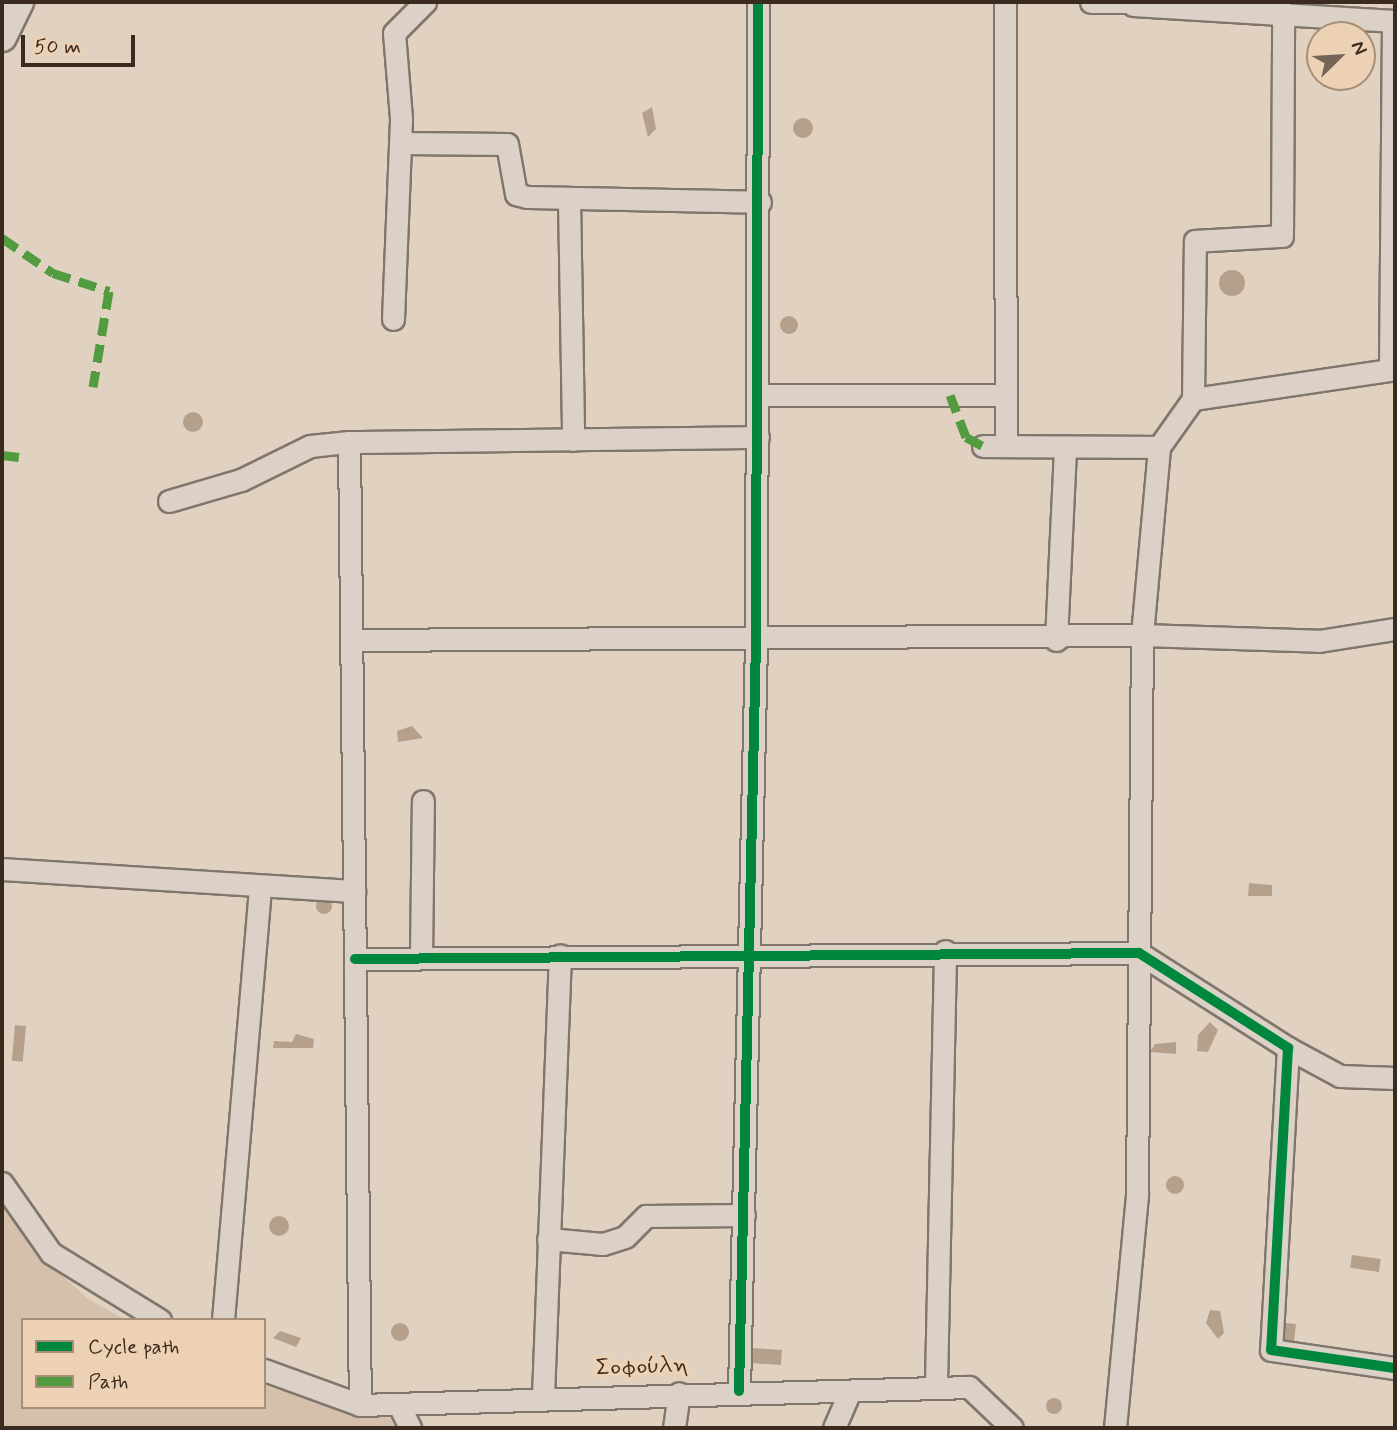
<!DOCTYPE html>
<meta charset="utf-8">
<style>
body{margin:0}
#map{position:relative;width:1397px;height:1430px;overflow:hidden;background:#e0d1c1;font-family:Mynerve,sans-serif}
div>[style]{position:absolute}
.green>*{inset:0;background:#d5c0ab}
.water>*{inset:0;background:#b5a08b;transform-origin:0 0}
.round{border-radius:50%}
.roads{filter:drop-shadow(2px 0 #80766c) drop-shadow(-2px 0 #80766c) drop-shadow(0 2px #80766c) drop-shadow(0 -2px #80766c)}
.minor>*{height:21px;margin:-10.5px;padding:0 10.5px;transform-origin:10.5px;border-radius:10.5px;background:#dbd1c6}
.major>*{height:28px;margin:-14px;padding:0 14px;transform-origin:14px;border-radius:14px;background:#dbd1c6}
.quiet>*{height:9px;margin-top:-4.5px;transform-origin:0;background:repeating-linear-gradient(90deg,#529c3f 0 18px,transparent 0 27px)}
.cycleway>*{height:10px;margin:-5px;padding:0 5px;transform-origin:5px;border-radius:5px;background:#00873e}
span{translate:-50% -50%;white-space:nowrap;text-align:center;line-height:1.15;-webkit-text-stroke:7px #edd1b4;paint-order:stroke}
.street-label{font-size:24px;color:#3b2a1e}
.frame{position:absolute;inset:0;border:4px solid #3b2a1e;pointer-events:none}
.legend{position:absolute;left:21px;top:1318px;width:245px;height:91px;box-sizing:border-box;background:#edd1b4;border:2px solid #a68e78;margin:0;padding:9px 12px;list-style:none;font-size:21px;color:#3b2a1e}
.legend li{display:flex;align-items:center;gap:14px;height:35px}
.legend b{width:35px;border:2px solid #a68e78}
.north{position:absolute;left:1306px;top:21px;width:70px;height:70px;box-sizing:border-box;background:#edd1b4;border:2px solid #a68e78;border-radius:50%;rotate:66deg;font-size:19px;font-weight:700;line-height:28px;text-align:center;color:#3b2a1e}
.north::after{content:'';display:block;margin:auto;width:24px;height:32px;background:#756457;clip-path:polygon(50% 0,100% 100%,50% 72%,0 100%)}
.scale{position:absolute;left:21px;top:35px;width:114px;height:32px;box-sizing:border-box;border:4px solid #3b2a1e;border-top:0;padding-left:9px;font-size:21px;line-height:24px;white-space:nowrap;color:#3b2a1e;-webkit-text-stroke:5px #edd1b4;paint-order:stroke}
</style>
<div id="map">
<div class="green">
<i style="clip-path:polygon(2px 1205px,35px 1251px,87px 1298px,125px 1320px,23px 1320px,23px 1407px,264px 1407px,264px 1385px,351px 1414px,390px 1418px,395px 1428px,2px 1428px)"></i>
</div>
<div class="water">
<i style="clip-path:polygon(652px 107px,656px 129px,648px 137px,642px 113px)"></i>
<i class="round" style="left:793px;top:118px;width:20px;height:20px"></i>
<i class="round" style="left:1219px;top:270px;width:26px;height:26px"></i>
<i class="round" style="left:780px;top:316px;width:18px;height:18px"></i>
<i class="round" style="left:183px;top:412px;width:20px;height:20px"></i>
<i style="clip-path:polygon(412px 726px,423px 738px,398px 742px,397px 731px)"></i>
<i style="clip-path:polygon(1249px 883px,1272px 885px,1272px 896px,1248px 896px)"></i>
<i class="round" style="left:316px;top:898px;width:16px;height:16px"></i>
<i style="clip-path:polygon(1210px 1022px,1218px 1030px,1208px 1052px,1197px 1051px,1198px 1035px)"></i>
<i style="left:15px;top:1025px;width:11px;height:36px;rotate:5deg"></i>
<i style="clip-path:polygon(296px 1034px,314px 1039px,313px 1048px,273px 1048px,274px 1041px,292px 1042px)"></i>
<i style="clip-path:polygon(1176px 1042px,1176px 1054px,1150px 1052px,1155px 1044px)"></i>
<i class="round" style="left:1166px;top:1176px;width:18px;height:18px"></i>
<i class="round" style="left:269px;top:1216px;width:20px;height:20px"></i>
<i style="left:1352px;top:1255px;width:29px;height:13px;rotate:8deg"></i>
<i style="clip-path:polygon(1210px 1310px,1220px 1311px,1224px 1333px,1218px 1339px,1206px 1323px)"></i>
<i class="round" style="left:391px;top:1323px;width:18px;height:18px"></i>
<i style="left:1286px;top:1323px;width:10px;height:22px;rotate:6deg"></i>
<i style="clip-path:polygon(280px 1331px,301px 1338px,296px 1347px,273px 1338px)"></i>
<i style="left:752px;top:1348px;width:30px;height:15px;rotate:4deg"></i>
<i class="round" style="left:1046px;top:1398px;width:16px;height:16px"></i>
</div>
<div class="roads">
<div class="minor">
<i style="left:1005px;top:2px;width:444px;rotate:89.9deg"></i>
<i style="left:1091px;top:2px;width:43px"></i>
<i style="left:1133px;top:5px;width:262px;rotate:3.5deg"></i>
<i style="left:400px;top:143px;width:107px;rotate:0.5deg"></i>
<i style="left:507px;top:144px;width:51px;rotate:79.8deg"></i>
<i style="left:516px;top:194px;width:11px;rotate:15deg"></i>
<i style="left:527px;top:197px;width:233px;rotate:1.2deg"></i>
<i style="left:569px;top:199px;width:241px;rotate:89deg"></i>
<i style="left:393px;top:319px;width:201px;rotate:-87.7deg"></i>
<i style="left:401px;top:118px;width:85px;rotate:-94.7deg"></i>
<i style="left:394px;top:33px;width:44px;rotate:-45deg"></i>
<i style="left:1390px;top:368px;width:347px;rotate:-89.5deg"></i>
<i style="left:759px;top:395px;width:243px"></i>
<i style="left:1193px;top:399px;width:158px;rotate:-89.3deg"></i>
<i style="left:1195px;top:241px;width:87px;rotate:-3.3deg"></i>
<i style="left:1282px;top:236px;width:224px;rotate:-89.7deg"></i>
<i style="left:349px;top:442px;width:963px;rotate:89.35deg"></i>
<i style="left:983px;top:446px;width:176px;rotate:0.3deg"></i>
<i style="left:169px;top:501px;width:75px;rotate:-16.3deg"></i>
<i style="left:241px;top:480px;width:77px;rotate:-26.2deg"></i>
<i style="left:310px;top:446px;width:39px;rotate:-6deg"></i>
<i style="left:349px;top:442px;width:409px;rotate:-0.7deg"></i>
<i style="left:351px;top:640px;width:791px;rotate:-0.36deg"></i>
<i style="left:1142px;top:635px;width:189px;rotate:-84.8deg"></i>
<i style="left:1159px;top:447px;width:59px;rotate:-54.7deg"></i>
<i style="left:1193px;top:399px;width:204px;rotate:-8.4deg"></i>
<i style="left:1056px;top:640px;width:192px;rotate:-87.3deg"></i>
<i style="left:2px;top:869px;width:353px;rotate:3.6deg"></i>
<i style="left:421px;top:957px;width:156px;rotate:-89.3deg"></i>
<i style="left:355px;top:959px;width:784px;rotate:-0.44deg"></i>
<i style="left:1139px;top:953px;width:177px;rotate:32.5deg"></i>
<i style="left:1288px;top:1048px;width:302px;rotate:93.2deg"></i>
<i style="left:1271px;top:1350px;width:125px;rotate:8.3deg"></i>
<i style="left:1288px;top:1048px;width:59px;rotate:28.3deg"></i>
<i style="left:1340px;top:1076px;width:55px;rotate:2.1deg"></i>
<i style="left:2px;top:1183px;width:85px;rotate:55deg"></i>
<i style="left:51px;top:1253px;width:128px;rotate:31.6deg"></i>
<i style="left:548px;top:1239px;width:55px;rotate:5.2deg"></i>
<i style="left:603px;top:1244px;width:23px;rotate:-18deg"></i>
<i style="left:625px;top:1237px;width:30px;rotate:-45deg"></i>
<i style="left:646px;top:1216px;width:98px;rotate:-0.6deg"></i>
<i style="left:223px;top:1320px;width:434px;rotate:-85.1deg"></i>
<i style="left:264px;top:1370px;width:102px;rotate:20deg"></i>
<i style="left:360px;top:1405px;width:609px;rotate:-1.69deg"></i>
<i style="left:969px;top:1387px;width:59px;rotate:43.6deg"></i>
<i style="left:936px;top:1384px;width:433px;rotate:-88.8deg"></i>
<i style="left:739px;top:1391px;width:750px;rotate:-88.7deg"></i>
<i style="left:756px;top:641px;width:639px;rotate:-89.82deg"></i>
<i style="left:543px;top:1396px;width:441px;rotate:-87.8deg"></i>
<i style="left:399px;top:1405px;width:25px;rotate:64deg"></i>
<i style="left:674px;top:1428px;width:35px;rotate:-82deg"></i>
<i style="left:834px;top:1428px;width:40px;rotate:-66.6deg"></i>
<i style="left:1115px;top:1428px;width:235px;rotate:-84.6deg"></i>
<i style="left:1137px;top:1194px;width:559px;rotate:-89.49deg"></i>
<i style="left:1142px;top:635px;width:177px;rotate:1.9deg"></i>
<i style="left:1319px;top:641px;width:77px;rotate:-9deg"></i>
</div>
<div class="major">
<i style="left:2px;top:37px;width:39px;rotate:-64deg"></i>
</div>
</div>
<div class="quiet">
<i style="left:2px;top:238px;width:62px;rotate:34.5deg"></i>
<i style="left:53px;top:273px;width:59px;rotate:17.8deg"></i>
<i style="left:109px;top:291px;width:97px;rotate:99.5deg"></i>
<i style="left:950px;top:395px;width:45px;rotate:69.1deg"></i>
<i style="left:966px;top:437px;width:19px;rotate:28deg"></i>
<i style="left:2px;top:455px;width:17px;rotate:7deg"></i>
</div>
<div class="cycleway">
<i style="left:355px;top:959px;width:784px;rotate:-0.44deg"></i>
<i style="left:1139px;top:953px;width:177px;rotate:32.5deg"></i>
<i style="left:1288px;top:1048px;width:302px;rotate:93.2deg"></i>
<i style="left:1271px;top:1350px;width:125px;rotate:8.3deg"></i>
<i style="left:739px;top:1391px;width:750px;rotate:-88.7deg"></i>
<i style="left:756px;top:641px;width:639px;rotate:-89.82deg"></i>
</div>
<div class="street-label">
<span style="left:642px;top:1367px;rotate:-2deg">Σοφούλη</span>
</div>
<div class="frame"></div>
<ul class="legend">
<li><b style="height:9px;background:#00873e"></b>Cycle path</li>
<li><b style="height:9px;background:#529c3f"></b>Path</li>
</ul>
<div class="north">N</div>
<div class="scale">50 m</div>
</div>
